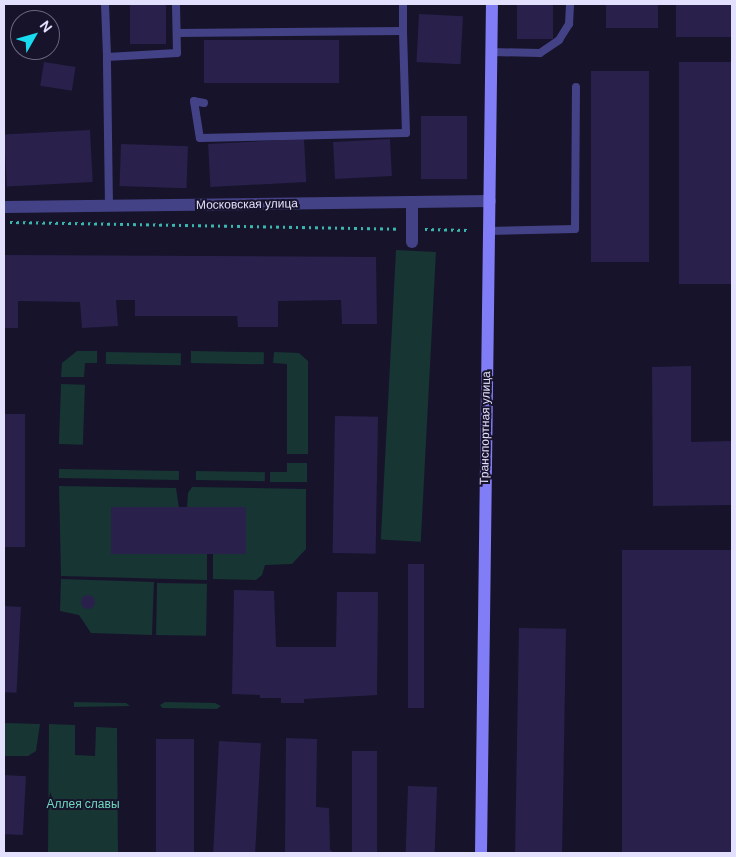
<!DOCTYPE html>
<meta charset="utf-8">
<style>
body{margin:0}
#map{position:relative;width:736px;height:857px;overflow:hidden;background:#17132b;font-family:"DM Sans",sans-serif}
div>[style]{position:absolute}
.green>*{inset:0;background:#173533;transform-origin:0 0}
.building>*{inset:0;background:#29214b;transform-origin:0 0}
.round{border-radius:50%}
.path>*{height:2.5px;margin-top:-1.25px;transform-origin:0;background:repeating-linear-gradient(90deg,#3ab6ae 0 2.5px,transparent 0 6.5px)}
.lane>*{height:8px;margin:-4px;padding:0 4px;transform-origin:4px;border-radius:4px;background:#444286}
.street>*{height:12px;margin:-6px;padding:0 6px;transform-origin:6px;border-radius:6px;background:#444286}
.secondary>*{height:12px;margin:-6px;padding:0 6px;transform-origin:6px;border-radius:6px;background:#807df6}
span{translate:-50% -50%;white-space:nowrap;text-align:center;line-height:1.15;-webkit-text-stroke:4px #17132b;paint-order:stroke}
.street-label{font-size:12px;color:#e3e0fd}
.park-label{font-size:12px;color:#6fd9be}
.frame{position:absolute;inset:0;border:5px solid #e3e0fd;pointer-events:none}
.north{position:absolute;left:10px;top:10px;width:50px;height:50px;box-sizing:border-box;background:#17132b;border:1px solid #69657f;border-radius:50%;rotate:52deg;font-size:14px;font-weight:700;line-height:20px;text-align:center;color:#e3e0fd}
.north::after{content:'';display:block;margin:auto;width:18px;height:22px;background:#19dbef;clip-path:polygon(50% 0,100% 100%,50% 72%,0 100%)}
</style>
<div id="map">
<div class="green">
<i style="left:396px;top:250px;width:40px;height:290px;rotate:3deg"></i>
<i style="clip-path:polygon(77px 351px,97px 351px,97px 363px,85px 363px,84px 377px,61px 377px,62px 363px)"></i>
<i style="left:191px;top:351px;width:73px;height:12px;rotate:1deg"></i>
<i style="left:106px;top:352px;width:75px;height:12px;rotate:1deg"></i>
<i style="clip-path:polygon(274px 352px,299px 353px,308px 361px,308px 454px,287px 454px,287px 364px,273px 363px)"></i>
<i style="left:61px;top:384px;width:24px;height:60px;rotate:2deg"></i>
<i style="clip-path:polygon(287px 463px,307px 463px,307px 482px,270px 482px,270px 472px,287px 472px)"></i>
<i style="left:59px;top:469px;width:120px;height:9px;rotate:1deg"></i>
<i style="left:196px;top:471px;width:69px;height:9px;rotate:1deg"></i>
<i style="clip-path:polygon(59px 486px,176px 488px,179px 508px,111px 507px,111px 554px,207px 554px,207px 580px,61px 576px)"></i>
<i style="clip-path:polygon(192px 487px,306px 489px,306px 549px,292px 564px,265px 565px,262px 575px,256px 580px,213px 579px,213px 554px,245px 553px,245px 508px,187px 508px,188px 493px)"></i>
<i style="clip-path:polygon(61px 579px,154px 582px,152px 635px,91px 633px,79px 615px,60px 611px)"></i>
<i style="left:157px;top:583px;width:50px;height:52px;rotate:1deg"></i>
<i style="clip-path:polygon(74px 702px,126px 703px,130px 706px,74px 707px)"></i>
<i style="clip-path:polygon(165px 702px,215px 703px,221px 706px,217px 709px,162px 708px,160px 705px)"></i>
<i style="clip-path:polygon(4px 723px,40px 724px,36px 751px,28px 756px,4px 756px)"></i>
<i style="clip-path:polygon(49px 724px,75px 725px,75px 755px,95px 756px,96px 727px,117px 728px,118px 853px,48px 853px)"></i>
</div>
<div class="building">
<i style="left:130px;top:4px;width:36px;height:40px"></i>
<i style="left:517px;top:4px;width:36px;height:35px"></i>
<i style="left:606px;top:4px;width:52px;height:24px"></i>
<i style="left:676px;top:4px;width:55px;height:33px"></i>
<i style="left:419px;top:14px;width:44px;height:48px;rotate:3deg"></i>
<i style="left:339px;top:40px;width:43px;height:135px;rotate:90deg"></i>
<i style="left:44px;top:62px;width:32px;height:24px;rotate:9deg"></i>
<i style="left:679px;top:62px;width:53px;height:222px"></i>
<i style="left:591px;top:71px;width:58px;height:191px"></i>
<i style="left:421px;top:116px;width:46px;height:63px"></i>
<i style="left:90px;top:130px;width:52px;height:86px;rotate:87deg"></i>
<i style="left:304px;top:139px;width:43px;height:96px;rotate:87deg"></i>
<i style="left:390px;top:139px;width:37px;height:57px;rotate:87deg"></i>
<i style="left:121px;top:144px;width:67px;height:42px;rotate:2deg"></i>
<i style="clip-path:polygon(4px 255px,376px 257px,377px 324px,342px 324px,341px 300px,278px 301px,278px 327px,238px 327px,237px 316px,135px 316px,135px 300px,116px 300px,118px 326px,82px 328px,80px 302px,18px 301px,18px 328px,4px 328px)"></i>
<i style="clip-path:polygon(691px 366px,691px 442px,732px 441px,732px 505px,653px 506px,652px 367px)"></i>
<i style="left:4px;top:414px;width:21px;height:133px"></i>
<i style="left:335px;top:416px;width:43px;height:137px;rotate:1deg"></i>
<i style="left:111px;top:507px;width:135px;height:47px"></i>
<i style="left:622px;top:550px;width:110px;height:303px"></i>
<i style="left:408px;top:564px;width:16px;height:144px"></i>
<i style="clip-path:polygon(234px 590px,274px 591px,276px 647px,336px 647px,337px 592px,378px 592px,377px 695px,304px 699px,304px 703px,281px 703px,281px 698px,260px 698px,260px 695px,232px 694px)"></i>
<i class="round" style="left:81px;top:595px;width:14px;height:14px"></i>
<i style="left:4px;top:606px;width:17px;height:86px;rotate:3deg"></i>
<i style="left:519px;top:628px;width:47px;height:225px;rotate:1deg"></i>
<i style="clip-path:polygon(286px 738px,317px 739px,316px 807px,329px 808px,330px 850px,334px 853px,285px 853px)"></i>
<i style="left:156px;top:739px;width:38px;height:114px"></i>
<i style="left:219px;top:741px;width:42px;height:112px;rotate:3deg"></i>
<i style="left:352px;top:751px;width:25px;height:102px"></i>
<i style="left:4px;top:775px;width:22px;height:59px;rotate:3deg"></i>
<i style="left:408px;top:786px;width:29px;height:67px;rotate:2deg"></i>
</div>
<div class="path">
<i style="left:10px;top:222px;width:390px;rotate:1deg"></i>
<i style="left:425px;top:229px;width:42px;rotate:1.4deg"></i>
</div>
<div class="lane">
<i style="left:105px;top:4px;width:53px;rotate:87.8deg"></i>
<i style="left:177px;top:33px;width:226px;rotate:-0.5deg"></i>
<i style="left:403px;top:31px;width:27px;rotate:-90deg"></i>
<i style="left:492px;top:52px;width:48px;rotate:1.2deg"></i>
<i style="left:540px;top:53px;width:23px;rotate:-34deg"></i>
<i style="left:559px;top:40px;width:19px;rotate:-58deg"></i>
<i style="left:569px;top:24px;width:20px;rotate:-87deg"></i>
<i style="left:204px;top:103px;width:10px;rotate:-169deg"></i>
<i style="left:194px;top:101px;width:37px;rotate:81deg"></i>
<i style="left:200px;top:138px;width:206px;rotate:-1.4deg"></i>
<i style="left:406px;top:133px;width:102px;rotate:-91.7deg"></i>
<i style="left:109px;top:207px;width:150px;rotate:-90.8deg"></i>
<i style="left:107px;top:57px;width:70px;rotate:-3.3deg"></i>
<i style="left:177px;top:53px;width:49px;rotate:-91.2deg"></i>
<i style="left:488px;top:231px;width:87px;rotate:-1.3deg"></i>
<i style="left:575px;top:229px;width:142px;rotate:-89.6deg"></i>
</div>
<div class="street">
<i style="left:412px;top:203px;width:39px;rotate:90deg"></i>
<i style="left:4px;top:207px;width:486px;rotate:-0.7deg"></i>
</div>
<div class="secondary">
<i style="left:481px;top:853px;width:849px;rotate:-89.26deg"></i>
</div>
<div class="street-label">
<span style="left:247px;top:205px;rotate:-1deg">Московская улица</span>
<span style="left:486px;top:428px;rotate:-89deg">Транспортная улица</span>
</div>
<div class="park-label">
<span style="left:83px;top:805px">Аллея славы</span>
</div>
<div class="frame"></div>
<div class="north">N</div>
</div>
